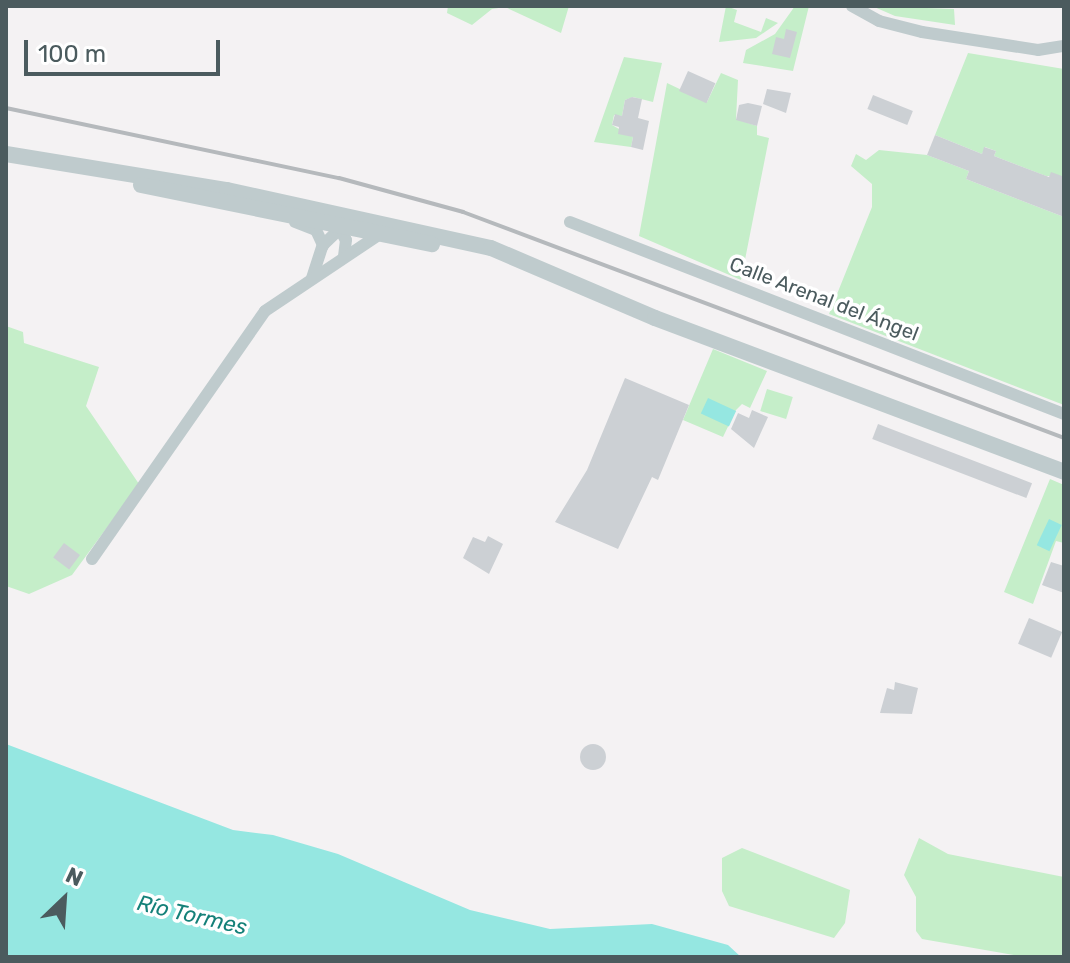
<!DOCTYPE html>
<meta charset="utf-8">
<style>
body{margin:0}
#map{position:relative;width:1070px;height:963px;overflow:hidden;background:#f4f2f3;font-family:Rubik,sans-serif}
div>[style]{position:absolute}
.green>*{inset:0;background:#c5eec9;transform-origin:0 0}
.water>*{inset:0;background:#95e7e1;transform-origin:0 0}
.building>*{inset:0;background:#ccd0d4;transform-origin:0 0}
.round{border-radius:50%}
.minor>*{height:12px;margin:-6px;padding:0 6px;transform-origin:6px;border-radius:6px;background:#bfcbcd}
.tertiary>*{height:16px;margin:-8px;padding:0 8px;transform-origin:8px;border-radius:8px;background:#bfcbcd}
.rail>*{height:4px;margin:-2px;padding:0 2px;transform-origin:2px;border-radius:2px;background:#b5b9bc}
span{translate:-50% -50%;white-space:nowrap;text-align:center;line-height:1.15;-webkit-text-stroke:7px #fff;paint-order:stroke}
.street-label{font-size:20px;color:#4b5b5e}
.water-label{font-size:22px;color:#158179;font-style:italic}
.frame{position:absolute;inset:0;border:8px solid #4b5b5e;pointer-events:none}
.north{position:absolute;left:24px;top:859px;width:80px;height:80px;-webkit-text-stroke:6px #fff;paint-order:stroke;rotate:25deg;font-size:22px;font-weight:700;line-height:32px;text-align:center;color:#4b5b5e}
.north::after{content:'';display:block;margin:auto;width:28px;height:36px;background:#4b5b5e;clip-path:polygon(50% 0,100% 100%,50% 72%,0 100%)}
.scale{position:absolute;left:24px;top:40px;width:196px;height:36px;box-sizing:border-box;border:4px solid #4b5b5e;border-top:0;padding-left:10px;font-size:24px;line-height:28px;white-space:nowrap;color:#4b5b5e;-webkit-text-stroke:6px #fff;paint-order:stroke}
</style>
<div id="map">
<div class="green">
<i style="clip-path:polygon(448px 6px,569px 6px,561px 33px,505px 7px,492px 9px,472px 25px,447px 13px)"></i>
<i style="clip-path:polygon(726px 6px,737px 10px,734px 22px,761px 32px,766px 18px,778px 23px,756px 38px,719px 42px)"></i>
<i style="clip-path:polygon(795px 6px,809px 6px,793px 71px,743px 63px,746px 50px,775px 34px)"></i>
<i style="clip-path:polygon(872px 6px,954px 9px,955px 25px,895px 16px)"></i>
<i style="clip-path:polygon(968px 53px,1064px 69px,1064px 183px,1062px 176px,1046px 176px,994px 156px,996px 151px,985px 147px,982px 154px,935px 135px)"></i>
<i style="clip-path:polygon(624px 57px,662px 63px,653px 102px,633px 97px,625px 100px,622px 116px,614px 115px,612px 125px,633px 137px,631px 147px,594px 142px)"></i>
<i style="clip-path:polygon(721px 73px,738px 80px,736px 119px,757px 126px,757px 135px,769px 138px,741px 280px,639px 236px,667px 83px,707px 102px)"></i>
<i style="clip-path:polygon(879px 150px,927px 155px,969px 171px,966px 179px,1064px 217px,1064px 405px,829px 314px,872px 207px,872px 184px,851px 166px,856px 154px,866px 160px)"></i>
<i style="clip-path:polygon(6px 326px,23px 332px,24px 343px,99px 367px,86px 406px,139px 484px,72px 575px,29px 594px,6px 586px)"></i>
<i style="clip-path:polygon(713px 349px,767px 371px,750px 408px,742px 404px,736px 410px,723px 437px,683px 420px)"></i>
<i style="left:767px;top:389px;width:27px;height:23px;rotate:17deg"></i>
<i style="clip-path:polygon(1050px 479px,1064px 485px,1064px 543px,1056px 541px,1033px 604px,1004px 592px)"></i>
<i style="clip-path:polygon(919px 838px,948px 854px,1064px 877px,1064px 957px,1025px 957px,922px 939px,916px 931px,916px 897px,904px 875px)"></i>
<i style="clip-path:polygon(742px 848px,850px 890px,845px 923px,834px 938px,729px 906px,722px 891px,722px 858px)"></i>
</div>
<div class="water">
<i style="left:708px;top:398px;width:31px;height:17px;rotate:25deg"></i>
<i style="left:1049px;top:519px;width:14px;height:29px;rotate:25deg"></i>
<i style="clip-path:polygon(6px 744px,233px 830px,273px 835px,338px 854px,470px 910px,550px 929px,652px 924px,728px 945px,741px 957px,6px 957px)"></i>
</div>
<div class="building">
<i style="clip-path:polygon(786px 29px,797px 32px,790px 58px,772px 54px,776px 37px,784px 39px)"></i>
<i style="left:688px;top:71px;width:30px;height:22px;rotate:24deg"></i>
<i style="clip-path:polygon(767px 89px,791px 93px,786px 113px,763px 104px)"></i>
<i style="left:873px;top:95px;width:43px;height:15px;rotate:22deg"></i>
<i style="clip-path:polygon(632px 97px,642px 99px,638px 118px,649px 121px,643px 150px,631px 147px,633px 137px,618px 134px,619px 127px,612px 125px,615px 114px,622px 116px,625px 100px)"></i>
<i style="clip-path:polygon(748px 103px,762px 106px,757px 126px,736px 120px,739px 105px)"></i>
<i style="clip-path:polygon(935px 135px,982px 154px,984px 147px,996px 151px,994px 156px,1049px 177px,1051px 172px,1062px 176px,1064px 217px,966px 179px,969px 171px,927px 155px)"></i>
<i style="clip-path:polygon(625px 378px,689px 405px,658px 480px,652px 477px,618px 549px,555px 522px,587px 470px)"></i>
<i style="clip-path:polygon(752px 410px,768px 417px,754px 448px,731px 429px,738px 413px,749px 418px)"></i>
<i style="left:878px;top:424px;width:165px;height:16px;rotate:21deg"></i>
<i style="clip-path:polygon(488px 536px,503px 544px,489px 574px,463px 558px,473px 537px,485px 542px)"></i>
<i style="left:64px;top:543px;width:20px;height:18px;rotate:37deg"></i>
<i style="clip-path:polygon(1051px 562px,1064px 566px,1064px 593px,1042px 585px)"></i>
<i style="left:1029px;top:618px;width:36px;height:28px;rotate:23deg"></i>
<i style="clip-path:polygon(895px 682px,918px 688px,912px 714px,880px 713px,887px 688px,894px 690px)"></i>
<i class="round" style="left:580px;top:744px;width:26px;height:26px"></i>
</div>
<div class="minor">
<i style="left:852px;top:6px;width:31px;rotate:29deg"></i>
<i style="left:879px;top:21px;width:44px;rotate:14.3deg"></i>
<i style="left:922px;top:32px;width:117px;rotate:8.8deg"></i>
<i style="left:1038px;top:50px;width:26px;rotate:-9deg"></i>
<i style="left:295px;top:222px;width:22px;rotate:21deg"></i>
<i style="left:316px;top:230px;width:17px;rotate:65deg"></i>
<i style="left:570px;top:222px;width:530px;rotate:21.24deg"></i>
<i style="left:337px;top:224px;width:18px;rotate:61deg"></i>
<i style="left:346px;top:240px;width:17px;rotate:97deg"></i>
<i style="left:312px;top:278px;width:35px;rotate:-72deg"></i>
<i style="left:323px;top:245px;width:29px;rotate:-44deg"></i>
<i style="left:92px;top:559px;width:302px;rotate:-55.1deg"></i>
<i style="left:265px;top:311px;width:138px;rotate:-33.8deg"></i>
</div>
<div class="tertiary">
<i style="left:6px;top:154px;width:224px;rotate:9.3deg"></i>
<i style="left:227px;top:190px;width:270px;rotate:12.4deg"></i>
<i style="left:491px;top:248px;width:178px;rotate:23.1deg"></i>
<i style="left:655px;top:318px;width:437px;rotate:20.6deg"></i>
<i style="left:141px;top:185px;width:297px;rotate:11.5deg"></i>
</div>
<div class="rail">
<i style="left:6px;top:108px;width:340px;rotate:11.9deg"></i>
<i style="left:339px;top:178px;width:129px;rotate:15.3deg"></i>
<i style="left:463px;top:212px;width:642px;rotate:20.61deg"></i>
</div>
<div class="street-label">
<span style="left:824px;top:299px;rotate:21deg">Calle Arenal del Ángel</span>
</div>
<div class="water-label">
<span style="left:192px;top:915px;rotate:13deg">Río Tormes</span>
</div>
<div class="frame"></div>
<div class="north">N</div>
<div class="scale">100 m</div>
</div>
